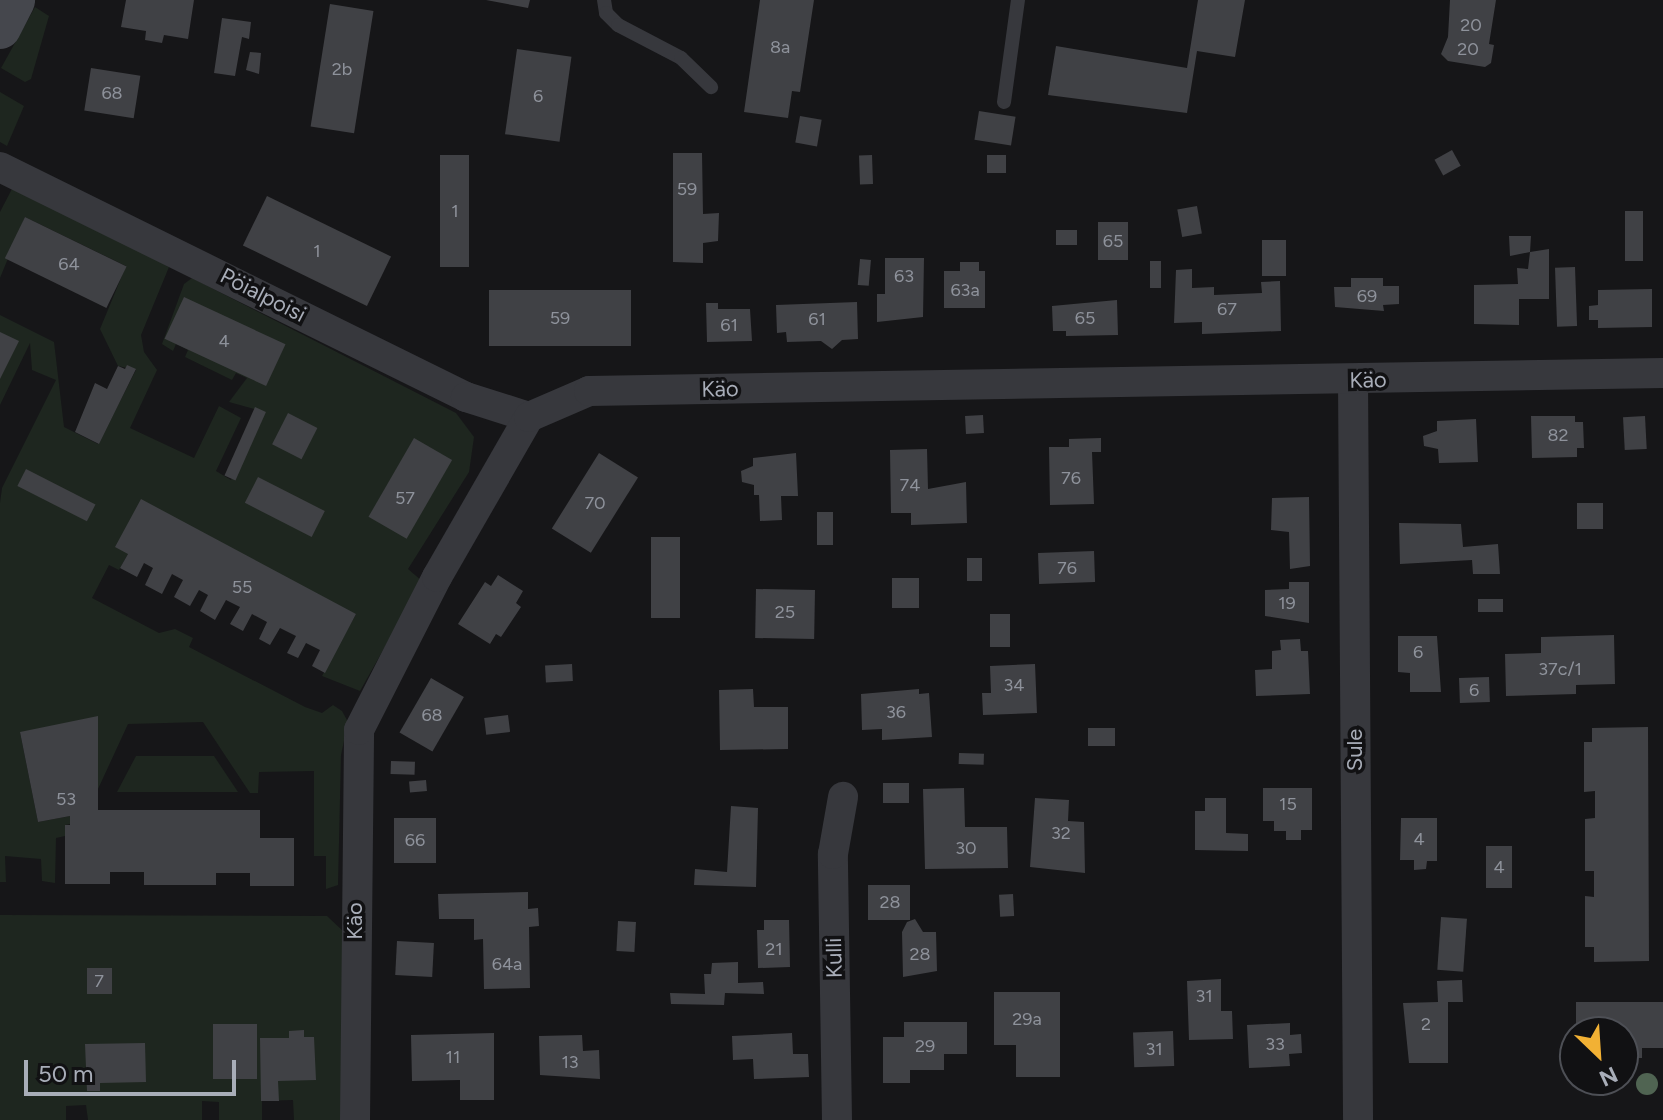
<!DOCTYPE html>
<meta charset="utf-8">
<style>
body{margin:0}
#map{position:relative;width:1663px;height:1120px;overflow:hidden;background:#161618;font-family:Figtree,sans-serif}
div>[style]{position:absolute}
.green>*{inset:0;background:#1e261f}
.building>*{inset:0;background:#404145;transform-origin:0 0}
.lane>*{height:14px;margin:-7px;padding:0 7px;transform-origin:7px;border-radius:7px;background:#37383d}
.street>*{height:30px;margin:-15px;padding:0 15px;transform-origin:15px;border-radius:15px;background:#37383d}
.secondary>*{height:42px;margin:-21px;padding:0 21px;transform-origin:21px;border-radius:21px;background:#45474d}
.trees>*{width:22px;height:22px;margin:-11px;border-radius:50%;background:#506452}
span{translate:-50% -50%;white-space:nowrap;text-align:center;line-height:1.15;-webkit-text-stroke:7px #111113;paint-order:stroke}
.number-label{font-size:18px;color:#8e929b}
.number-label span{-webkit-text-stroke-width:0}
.street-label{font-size:22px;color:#a8adb8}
.north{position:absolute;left:1559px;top:1016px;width:80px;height:80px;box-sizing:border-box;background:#111113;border:2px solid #4d4f55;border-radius:50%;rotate:155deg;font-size:22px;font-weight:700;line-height:32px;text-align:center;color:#a8adb8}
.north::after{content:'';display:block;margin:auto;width:28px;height:36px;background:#f2b134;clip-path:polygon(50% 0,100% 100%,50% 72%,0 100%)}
.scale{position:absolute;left:24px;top:1060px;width:212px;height:36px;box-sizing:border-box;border:4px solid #a8adb8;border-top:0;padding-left:10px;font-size:24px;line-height:28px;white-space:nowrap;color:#a8adb8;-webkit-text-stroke:6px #111113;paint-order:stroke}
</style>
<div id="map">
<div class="green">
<i style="clip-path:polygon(35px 7px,49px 16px,31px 79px,25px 82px,1px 68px)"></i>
<i style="clip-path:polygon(0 92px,24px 106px,7px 146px,0 142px)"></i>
<i style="clip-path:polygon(15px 183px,169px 267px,141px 335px,144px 352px,157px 370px,130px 428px,194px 458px,219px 406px,241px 418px,216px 471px,231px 480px,265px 412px,229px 402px,247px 378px,236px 373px,232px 380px,185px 357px,188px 350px,176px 344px,173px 351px,162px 344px,184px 284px,192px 278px,456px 413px,474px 437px,469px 472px,408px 569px,422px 581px,360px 691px,322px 676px,356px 614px,128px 554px,119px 570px,109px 565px,92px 598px,159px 633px,175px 629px,193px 638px,189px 647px,305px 707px,322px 713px,333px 705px,342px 711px,348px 722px,341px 755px,338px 885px,326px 889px,326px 856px,314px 856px,314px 771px,259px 772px,258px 793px,250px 793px,203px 722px,128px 724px,98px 789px,20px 732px,38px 822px,70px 816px,70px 824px,65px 825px,65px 836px,56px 838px,55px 883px,42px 881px,41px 859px,5px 856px,6px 882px,0 882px,0 503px,2px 488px,56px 380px,32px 370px,30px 343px,0 405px,0 315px,54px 342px,64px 427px,98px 444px,136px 370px,118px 366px,100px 329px,126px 266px,25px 217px,0 278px,0 212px)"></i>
<i style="clip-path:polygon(136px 756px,214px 756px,238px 792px,117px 792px)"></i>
<i style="clip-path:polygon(0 915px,327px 916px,344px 932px,341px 1120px,294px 1120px,293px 1100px,262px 1101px,262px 1120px,219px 1120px,219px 1102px,202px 1101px,202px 1120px,88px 1120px,86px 1105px,66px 1106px,66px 1120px,0 1120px)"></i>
</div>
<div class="building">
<i style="clip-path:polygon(126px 0,194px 0,188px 39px,164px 35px,162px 43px,145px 40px,146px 31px,121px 27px)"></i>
<i style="clip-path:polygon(486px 0,530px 0,528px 8px)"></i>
<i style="clip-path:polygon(760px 0,814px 0,800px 92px,792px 91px,788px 118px,744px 112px)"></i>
<i style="clip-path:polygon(1198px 0,1245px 0,1235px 57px,1197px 51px,1187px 113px,1048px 95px,1056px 46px,1187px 68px)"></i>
<i style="clip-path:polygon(1450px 0,1496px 0,1489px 44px,1494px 45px,1491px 63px,1485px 67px,1448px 61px,1441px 54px,1448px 37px)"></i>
<i style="left:330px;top:4px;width:44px;height:124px;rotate:9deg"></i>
<i style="clip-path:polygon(222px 18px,251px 22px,249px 39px,242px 37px,235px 76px,214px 73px)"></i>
<i style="left:517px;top:49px;width:55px;height:86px;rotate:8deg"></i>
<i style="clip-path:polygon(250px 52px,261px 53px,259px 74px,246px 70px)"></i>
<i style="left:91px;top:68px;width:50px;height:43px;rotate:9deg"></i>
<i style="left:979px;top:111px;width:37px;height:29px;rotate:9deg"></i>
<i style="left:800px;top:116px;width:22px;height:27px;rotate:10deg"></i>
<i style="left:1452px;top:150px;width:18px;height:20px;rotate:61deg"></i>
<i style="clip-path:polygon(673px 153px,702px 153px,703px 214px,719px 213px,718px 241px,703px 243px,703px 263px,673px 262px)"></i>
<i style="left:440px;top:155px;width:29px;height:112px"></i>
<i style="left:872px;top:155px;width:29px;height:13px;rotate:88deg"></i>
<i style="left:987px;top:155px;width:19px;height:18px"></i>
<i style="left:267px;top:196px;width:138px;height:55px;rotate:26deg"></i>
<i style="left:1197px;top:206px;width:28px;height:20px;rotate:80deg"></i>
<i style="left:1625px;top:211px;width:18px;height:50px"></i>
<i style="left:25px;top:217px;width:113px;height:46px;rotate:26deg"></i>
<i style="left:1098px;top:222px;width:30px;height:38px"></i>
<i style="left:1056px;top:230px;width:21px;height:15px"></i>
<i style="clip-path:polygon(1509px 236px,1531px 236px,1530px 252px,1549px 249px,1549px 299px,1519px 299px,1519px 325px,1474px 324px,1474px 285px,1518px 284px,1517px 268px,1528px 269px,1530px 252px,1510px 256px)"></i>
<i style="left:1262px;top:240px;width:24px;height:36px"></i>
<i style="clip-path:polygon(885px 258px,924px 258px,923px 317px,877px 322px,877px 294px,885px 294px)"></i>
<i style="left:860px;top:259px;width:11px;height:26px;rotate:5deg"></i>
<i style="left:1150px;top:261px;width:11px;height:27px"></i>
<i style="clip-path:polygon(960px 262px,979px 262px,979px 271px,985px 271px,985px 308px,944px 308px,944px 271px,960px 271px)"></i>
<i style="left:1575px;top:267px;width:59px;height:20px;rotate:88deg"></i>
<i style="clip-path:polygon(1192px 269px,1192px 288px,1214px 287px,1214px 295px,1262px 293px,1261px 282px,1280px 281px,1281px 331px,1202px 334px,1202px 322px,1174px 323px,1176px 270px)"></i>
<i style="clip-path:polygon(1351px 278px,1383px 278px,1383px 286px,1399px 286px,1399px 304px,1383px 305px,1384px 311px,1335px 307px,1334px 287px,1351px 287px)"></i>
<i style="clip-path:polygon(1652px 289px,1652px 327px,1598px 328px,1598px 320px,1589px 320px,1589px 306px,1598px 305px,1598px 290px)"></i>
<i style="left:489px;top:290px;width:142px;height:56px"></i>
<i style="left:184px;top:297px;width:112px;height:46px;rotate:25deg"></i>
<i style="clip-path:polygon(1117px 300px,1118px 335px,1066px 336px,1066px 331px,1053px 331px,1052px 306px)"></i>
<i style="clip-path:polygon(857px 302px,858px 339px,842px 340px,832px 349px,821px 341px,787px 342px,786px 332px,777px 333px,776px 305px)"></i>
<i style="clip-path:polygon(706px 303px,718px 303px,718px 309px,750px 309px,752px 341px,707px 342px)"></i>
<i style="clip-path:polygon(0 332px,19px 341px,0 379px)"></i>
<i style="clip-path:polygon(127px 365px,136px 369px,99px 444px,75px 432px,95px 383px,107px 389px,118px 366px,125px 369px)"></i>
<i style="left:255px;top:407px;width:12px;height:75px;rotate:24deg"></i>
<i style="left:288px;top:413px;width:33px;height:35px;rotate:27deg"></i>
<i style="left:983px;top:415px;width:18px;height:18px;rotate:87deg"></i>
<i style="clip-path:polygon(1531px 416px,1575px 416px,1575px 422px,1583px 422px,1584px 448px,1577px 448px,1577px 457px,1532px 458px)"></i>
<i style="left:1645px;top:416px;width:33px;height:22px;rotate:87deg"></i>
<i style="clip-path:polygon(1476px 419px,1478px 462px,1439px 463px,1438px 449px,1424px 446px,1423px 436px,1437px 431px,1437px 421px)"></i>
<i style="left:414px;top:438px;width:44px;height:91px;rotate:30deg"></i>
<i style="clip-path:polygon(1101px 438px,1101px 452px,1092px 452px,1094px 504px,1050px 505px,1049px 447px,1069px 447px,1069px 439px)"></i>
<i style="clip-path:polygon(927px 449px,928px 489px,966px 482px,967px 523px,911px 525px,911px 513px,891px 513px,890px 450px)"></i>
<i style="left:599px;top:453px;width:46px;height:89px;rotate:32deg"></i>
<i style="clip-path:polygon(796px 453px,798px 496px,781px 496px,782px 520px,760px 521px,759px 495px,754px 495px,754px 485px,742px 482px,741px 471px,753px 466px,753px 458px)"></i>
<i style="left:26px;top:469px;width:78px;height:19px;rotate:27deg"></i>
<i style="left:258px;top:477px;width:75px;height:29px;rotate:27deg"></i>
<i style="clip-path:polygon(1309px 497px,1310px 566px,1290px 569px,1289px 532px,1271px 530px,1272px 498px)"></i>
<i style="clip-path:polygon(141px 499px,356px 614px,325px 673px,312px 666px,320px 650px,306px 643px,298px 658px,287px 653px,296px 636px,280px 628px,270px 645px,259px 639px,267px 622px,252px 614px,243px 631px,230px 624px,240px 607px,226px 600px,215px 620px,200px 611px,208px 595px,199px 590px,190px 606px,174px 597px,183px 580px,172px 574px,162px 594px,145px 585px,153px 568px,144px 563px,137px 577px,120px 568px,128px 554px,115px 547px)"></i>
<i style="left:1603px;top:503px;width:26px;height:26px;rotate:90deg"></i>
<i style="left:817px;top:512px;width:16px;height:33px"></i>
<i style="clip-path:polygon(1399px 523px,1461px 524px,1463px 547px,1498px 544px,1500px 574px,1473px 574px,1472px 560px,1400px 564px)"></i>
<i style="left:651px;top:537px;width:29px;height:81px"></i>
<i style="left:1094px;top:551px;width:31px;height:56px;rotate:88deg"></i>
<i style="left:967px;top:558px;width:15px;height:23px"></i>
<i style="clip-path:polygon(498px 575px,523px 591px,516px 603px,521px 607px,501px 637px,496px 634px,490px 644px,458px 624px,485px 582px,491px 586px)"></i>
<i style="left:919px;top:578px;width:30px;height:27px;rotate:90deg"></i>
<i style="clip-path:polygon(1289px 582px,1309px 582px,1309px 623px,1265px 616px,1265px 590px,1289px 589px)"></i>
<i style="left:756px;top:589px;width:59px;height:49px;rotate:1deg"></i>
<i style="left:1478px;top:599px;width:25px;height:13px"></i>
<i style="left:990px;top:614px;width:20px;height:33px"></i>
<i style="clip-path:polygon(1614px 635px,1615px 684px,1576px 685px,1576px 694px,1506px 696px,1505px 654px,1541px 653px,1541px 637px)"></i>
<i style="clip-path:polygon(1398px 636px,1437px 636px,1441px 692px,1410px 692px,1410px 673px,1398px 672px)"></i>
<i style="clip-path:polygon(1300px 639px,1301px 651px,1308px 651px,1310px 694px,1256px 696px,1255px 670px,1272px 669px,1272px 651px,1281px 650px,1280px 640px)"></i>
<i style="left:572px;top:664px;width:17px;height:27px;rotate:87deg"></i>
<i style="clip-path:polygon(1035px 664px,1037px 713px,983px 715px,982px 693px,991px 693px,990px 666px)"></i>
<i style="left:1489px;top:677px;width:25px;height:30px;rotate:88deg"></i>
<i style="left:431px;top:678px;width:38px;height:63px;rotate:30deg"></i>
<i style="clip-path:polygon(753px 689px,754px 707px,788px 707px,788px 749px,720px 750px,719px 690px)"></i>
<i style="clip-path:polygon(919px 689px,919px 694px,929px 693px,932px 737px,882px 740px,882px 729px,862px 730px,861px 694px)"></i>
<i style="left:508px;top:715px;width:17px;height:24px;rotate:83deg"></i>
<i style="clip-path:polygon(98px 716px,98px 810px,260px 810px,260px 838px,294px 838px,294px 886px,250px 886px,250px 873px,216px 873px,216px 885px,144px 885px,144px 872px,110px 872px,110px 884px,65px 884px,65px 825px,70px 825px,70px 816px,38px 822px,20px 732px)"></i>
<i style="clip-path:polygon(1648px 727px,1649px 961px,1594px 962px,1594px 947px,1585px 947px,1585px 896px,1594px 897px,1594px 871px,1585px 871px,1585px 819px,1595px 818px,1595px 791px,1584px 792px,1584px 742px,1592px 742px,1592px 728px)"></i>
<i style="left:1115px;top:728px;width:18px;height:27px;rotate:90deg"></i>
<i style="left:959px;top:753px;width:25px;height:11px;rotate:2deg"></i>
<i style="left:391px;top:761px;width:24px;height:13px;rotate:2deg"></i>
<i style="left:426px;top:780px;width:11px;height:17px;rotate:85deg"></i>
<i style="left:883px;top:783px;width:26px;height:20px"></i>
<i style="clip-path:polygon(964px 788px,965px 827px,1007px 827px,1008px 868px,925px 869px,923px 789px)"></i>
<i style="clip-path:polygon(1263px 788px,1312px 788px,1312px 830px,1301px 830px,1301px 840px,1286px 840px,1286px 831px,1274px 831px,1274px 821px,1263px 821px)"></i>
<i style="clip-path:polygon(1035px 798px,1069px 800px,1068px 821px,1084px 822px,1085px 873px,1030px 867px)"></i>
<i style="clip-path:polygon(1205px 798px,1226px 798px,1226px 833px,1248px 834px,1248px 851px,1195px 850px,1195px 811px,1205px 811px)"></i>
<i style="clip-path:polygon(731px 806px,758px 808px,756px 887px,694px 885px,695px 869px,727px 872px)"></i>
<i style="left:394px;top:818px;width:42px;height:45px"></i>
<i style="clip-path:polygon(1401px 818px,1437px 818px,1437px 861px,1427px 861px,1426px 869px,1414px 870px,1414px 860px,1400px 860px)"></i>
<i style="left:1486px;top:846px;width:26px;height:42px"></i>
<i style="left:868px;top:885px;width:42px;height:35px"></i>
<i style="clip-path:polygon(528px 892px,528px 909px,538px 908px,539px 926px,529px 927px,530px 988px,484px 989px,483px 939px,474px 940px,474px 919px,439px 919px,438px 894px)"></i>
<i style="left:1013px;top:894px;width:22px;height:14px;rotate:87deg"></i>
<i style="left:1441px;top:917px;width:26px;height:53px;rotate:4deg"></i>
<i style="clip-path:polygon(915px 919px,923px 932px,936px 932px,937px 971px,903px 977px,902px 932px,907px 922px)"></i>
<i style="clip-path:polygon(764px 920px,789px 920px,790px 967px,758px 968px,757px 930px,764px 930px)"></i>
<i style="left:618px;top:921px;width:18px;height:30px;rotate:3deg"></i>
<i style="left:397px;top:941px;width:37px;height:34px;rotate:3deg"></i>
<i style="clip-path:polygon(738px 962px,738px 983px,763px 982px,764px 994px,725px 993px,724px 1005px,671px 1004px,670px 993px,705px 994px,704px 974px,711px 974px,712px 963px)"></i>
<i style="left:87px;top:968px;width:25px;height:26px"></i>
<i style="clip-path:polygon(1221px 979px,1221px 1011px,1232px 1011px,1233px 1039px,1189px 1040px,1187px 981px)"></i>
<i style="clip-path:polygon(1462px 980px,1463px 1002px,1448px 1002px,1448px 1063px,1409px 1063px,1403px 1003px,1438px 1002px,1437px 981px)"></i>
<i style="clip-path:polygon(994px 992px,1060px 992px,1060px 1077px,1016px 1077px,1016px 1045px,994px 1045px)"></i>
<i style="clip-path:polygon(1576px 1002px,1663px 1002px,1663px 1048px,1642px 1048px,1642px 1058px,1623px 1058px,1623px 1032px,1576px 1032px)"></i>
<i style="clip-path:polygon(904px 1022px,967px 1022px,967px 1054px,944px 1054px,944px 1070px,910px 1070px,910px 1083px,883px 1083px,883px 1037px,904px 1037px)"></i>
<i style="clip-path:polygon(1290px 1023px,1290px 1035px,1301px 1034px,1302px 1053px,1289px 1054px,1290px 1066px,1249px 1068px,1247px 1025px)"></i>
<i style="left:213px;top:1024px;width:44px;height:55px"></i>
<i style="clip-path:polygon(304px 1030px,304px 1037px,314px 1037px,316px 1080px,278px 1081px,279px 1101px,261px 1101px,260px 1038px,289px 1038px,289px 1031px)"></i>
<i style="left:1173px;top:1031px;width:35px;height:40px;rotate:88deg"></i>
<i style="clip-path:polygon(494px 1033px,494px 1100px,460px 1100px,460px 1080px,412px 1081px,411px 1035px)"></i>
<i style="clip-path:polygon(792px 1033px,793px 1054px,808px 1054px,809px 1077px,754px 1079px,753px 1059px,733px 1060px,732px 1036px)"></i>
<i style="clip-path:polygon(582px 1035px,583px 1051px,599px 1050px,600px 1079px,540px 1075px,539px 1036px)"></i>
<i style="clip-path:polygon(145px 1043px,146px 1082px,100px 1083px,100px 1091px,87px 1091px,85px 1044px)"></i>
</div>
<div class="lane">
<i style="left:604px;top:0;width:13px;rotate:81deg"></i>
<i style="left:606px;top:13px;width:17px;rotate:45deg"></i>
<i style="left:618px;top:25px;width:71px;rotate:27.6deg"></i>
<i style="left:681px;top:58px;width:42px;rotate:44deg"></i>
<i style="left:1004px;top:102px;width:103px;rotate:-82.2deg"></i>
</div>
<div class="street">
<i style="left:0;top:167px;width:520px;rotate:26.27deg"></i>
<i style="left:466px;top:397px;width:66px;rotate:17.6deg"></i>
<i style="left:1353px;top:380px;width:740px;rotate:89.61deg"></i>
<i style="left:355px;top:1120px;width:390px;rotate:-89.4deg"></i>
<i style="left:359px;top:730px;width:172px;rotate:-63deg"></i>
<i style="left:437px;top:577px;width:185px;rotate:-60.1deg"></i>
<i style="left:529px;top:417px;width:65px;rotate:-23.4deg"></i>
<i style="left:589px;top:391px;width:1074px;rotate:-0.96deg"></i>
<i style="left:837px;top:1120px;width:266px;rotate:-90.9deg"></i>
<i style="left:833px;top:854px;width:58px;rotate:-80deg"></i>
</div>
<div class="secondary">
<i style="left:0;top:28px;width:31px;rotate:-63deg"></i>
</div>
<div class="trees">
<i style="left:1647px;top:1084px"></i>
</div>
<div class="number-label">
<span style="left:1471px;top:25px">20</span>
<span style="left:780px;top:47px">8a</span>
<span style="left:1468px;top:49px">20</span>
<span style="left:342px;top:69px">2b</span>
<span style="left:112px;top:93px">68</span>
<span style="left:538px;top:96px">6</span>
<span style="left:687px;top:189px">59</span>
<span style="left:455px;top:211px">1</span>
<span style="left:1113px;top:241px">65</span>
<span style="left:317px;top:251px">1</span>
<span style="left:69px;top:264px">64</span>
<span style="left:904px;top:276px">63</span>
<span style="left:965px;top:290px">63a</span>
<span style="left:1367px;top:296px">69</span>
<span style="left:1227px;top:309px">67</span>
<span style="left:560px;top:318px">59</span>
<span style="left:1085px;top:318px">65</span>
<span style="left:817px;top:319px">61</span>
<span style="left:729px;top:325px">61</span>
<span style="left:224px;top:341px">4</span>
<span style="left:1558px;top:435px">82</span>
<span style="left:1071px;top:478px">76</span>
<span style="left:910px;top:485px">74</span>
<span style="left:405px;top:498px">57</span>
<span style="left:595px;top:503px">70</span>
<span style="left:1067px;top:568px">76</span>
<span style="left:242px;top:587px">55</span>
<span style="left:1287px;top:603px">19</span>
<span style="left:785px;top:612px">25</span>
<span style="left:1418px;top:652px">6</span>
<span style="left:1560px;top:669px">37c/1</span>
<span style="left:1014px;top:685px">34</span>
<span style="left:1474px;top:690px">6</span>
<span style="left:896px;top:712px">36</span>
<span style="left:432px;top:715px">68</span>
<span style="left:66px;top:799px">53</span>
<span style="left:1288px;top:804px">15</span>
<span style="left:1061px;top:833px">32</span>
<span style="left:1419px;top:839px">4</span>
<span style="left:415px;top:840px">66</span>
<span style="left:966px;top:848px">30</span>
<span style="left:1499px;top:867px">4</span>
<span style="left:890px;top:902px">28</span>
<span style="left:774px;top:949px">21</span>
<span style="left:920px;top:954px">28</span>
<span style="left:507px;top:964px">64a</span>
<span style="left:99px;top:981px">7</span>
<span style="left:1204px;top:996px">31</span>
<span style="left:1027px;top:1019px">29a</span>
<span style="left:1426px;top:1024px">2</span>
<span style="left:1275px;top:1044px">33</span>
<span style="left:925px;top:1046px">29</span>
<span style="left:1154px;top:1049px">31</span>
<span style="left:453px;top:1057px">11</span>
<span style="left:570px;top:1062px">13</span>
</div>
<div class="street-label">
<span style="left:263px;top:295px;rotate:27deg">Pöialpoisi</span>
<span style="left:1368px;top:380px;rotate:-1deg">Käo</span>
<span style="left:720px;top:389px;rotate:-1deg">Käo</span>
<span style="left:1355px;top:750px;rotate:-90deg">Sule</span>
<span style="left:355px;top:921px;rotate:-90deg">Käo</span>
<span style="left:834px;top:958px;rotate:-91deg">Kulli</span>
</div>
<div class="north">N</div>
<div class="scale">50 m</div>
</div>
